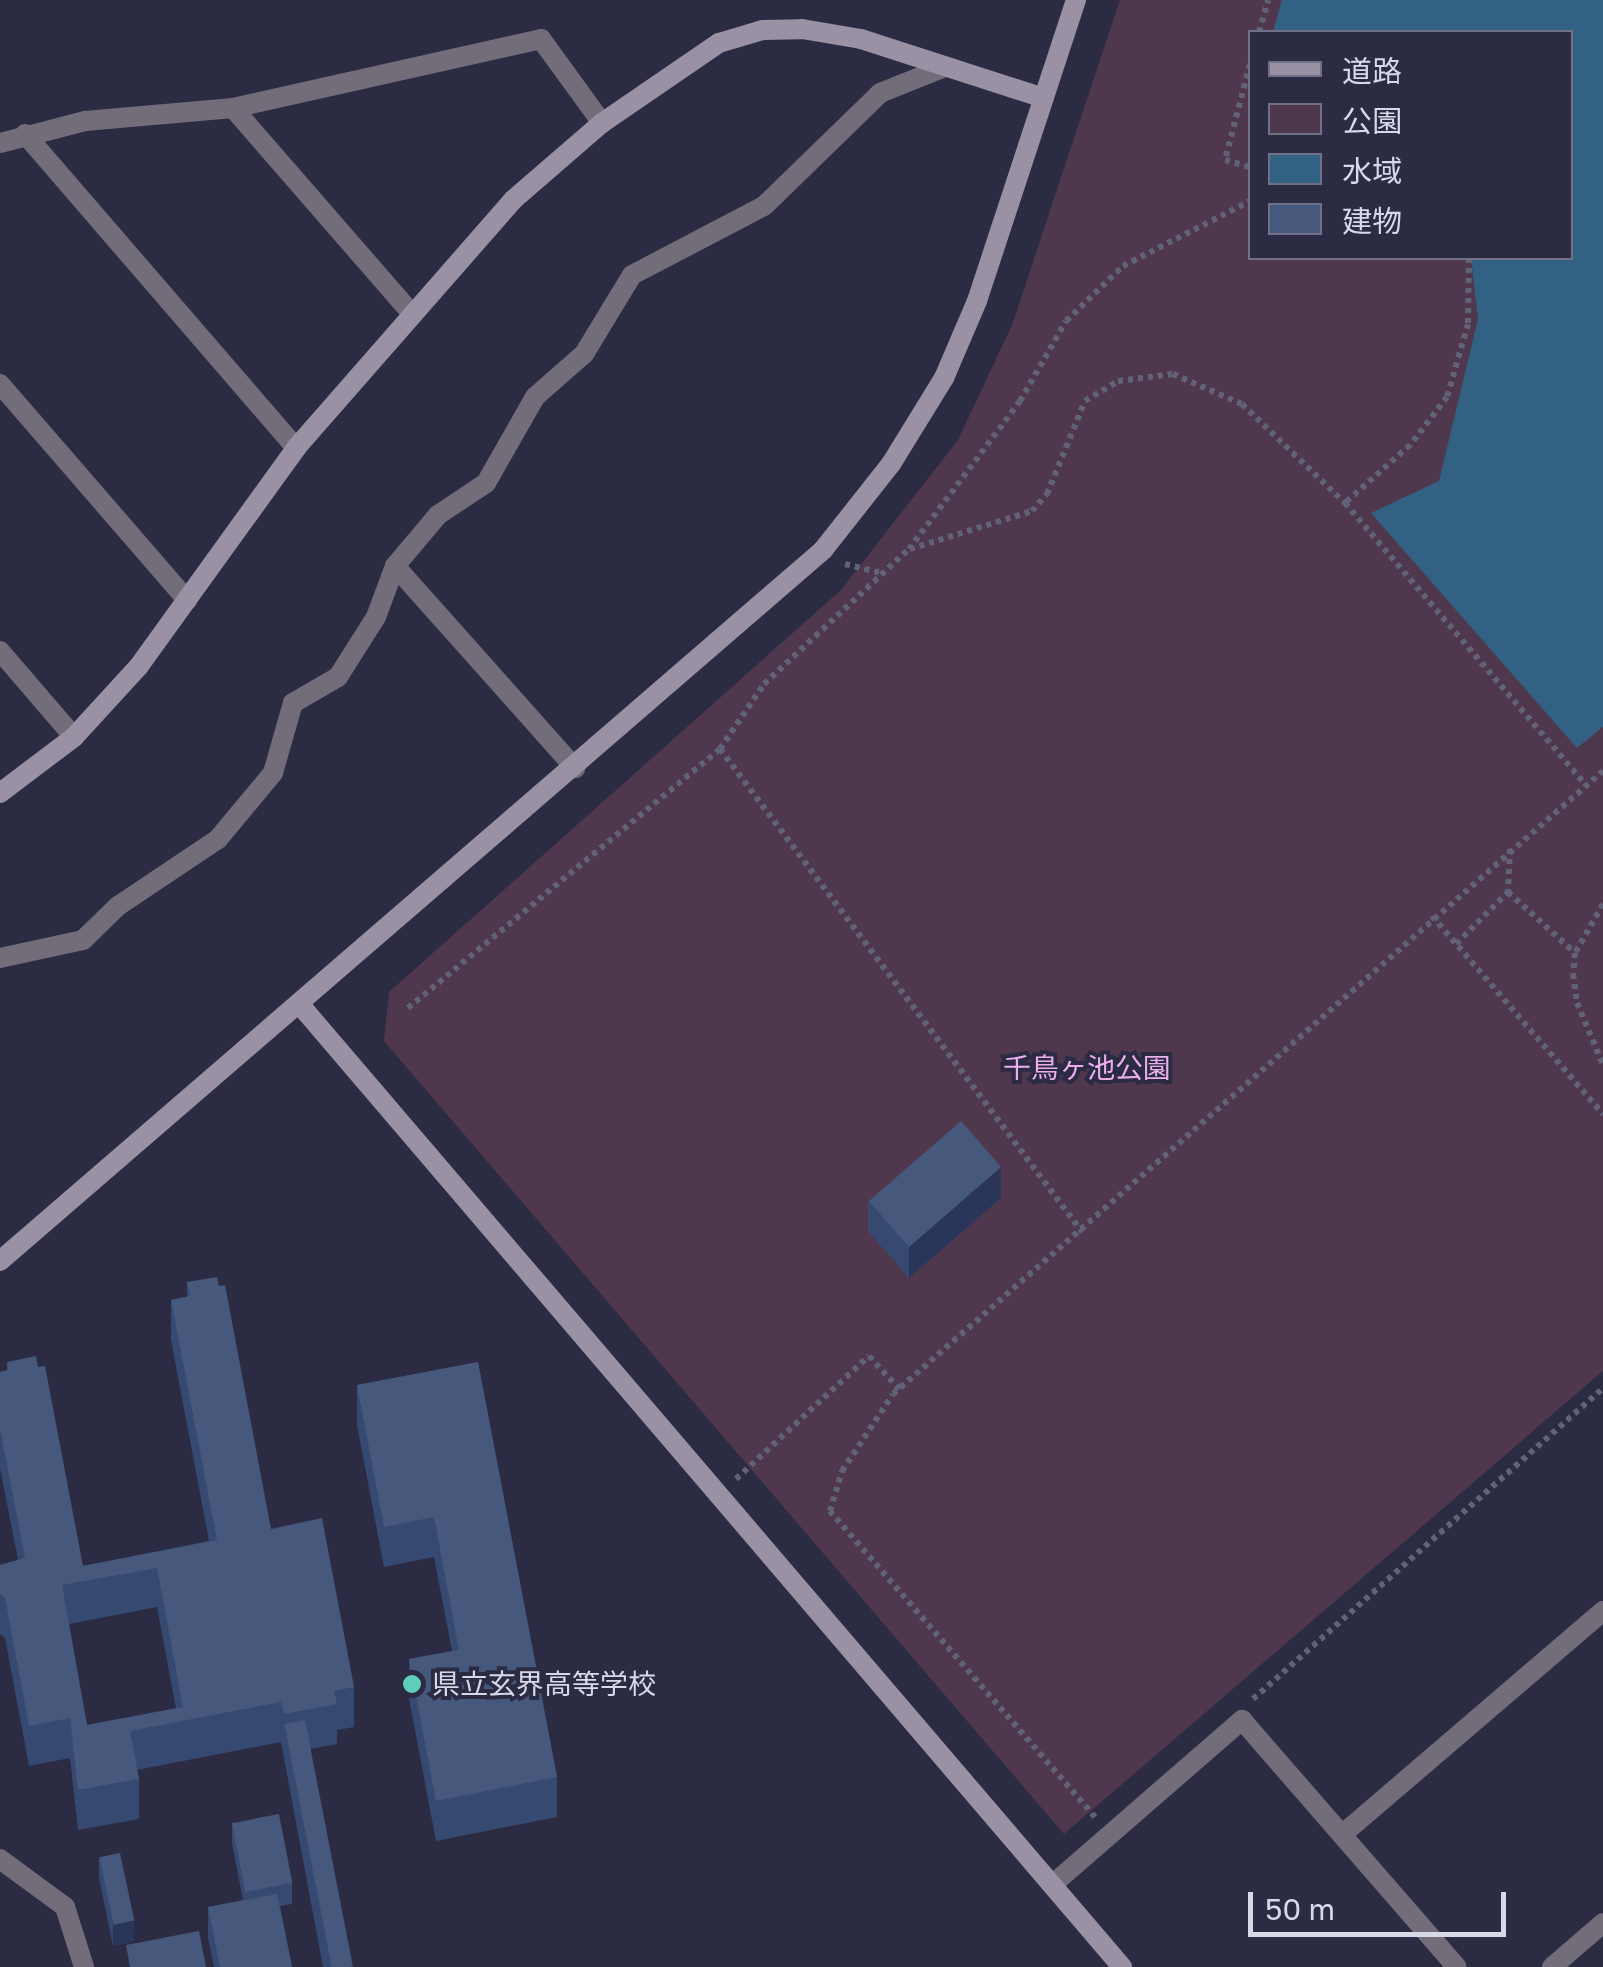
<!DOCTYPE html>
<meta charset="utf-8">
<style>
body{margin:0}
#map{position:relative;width:1603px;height:1967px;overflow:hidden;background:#2b2b44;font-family:"Golos Text","Noto Sans JP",sans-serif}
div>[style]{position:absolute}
.green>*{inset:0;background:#4f384e}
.water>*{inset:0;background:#326184}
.path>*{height:6px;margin-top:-3px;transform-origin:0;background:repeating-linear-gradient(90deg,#616278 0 5px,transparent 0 10px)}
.street>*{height:20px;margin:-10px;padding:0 10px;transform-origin:10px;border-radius:10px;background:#736d7a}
.secondary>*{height:20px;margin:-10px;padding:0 10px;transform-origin:10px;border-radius:10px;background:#9a91a5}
.wall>*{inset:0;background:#364970}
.shaded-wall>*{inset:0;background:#2a3659}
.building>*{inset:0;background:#47587d;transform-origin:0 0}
.dots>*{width:28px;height:28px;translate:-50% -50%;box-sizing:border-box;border:5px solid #2b2b44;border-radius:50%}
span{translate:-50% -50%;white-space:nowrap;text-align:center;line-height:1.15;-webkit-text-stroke:8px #2b2b44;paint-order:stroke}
.park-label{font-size:28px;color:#ebaeeb}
.poi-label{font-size:28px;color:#d7d8e8}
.left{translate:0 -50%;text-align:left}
.legend{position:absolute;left:1248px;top:30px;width:325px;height:230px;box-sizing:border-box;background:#2b2b44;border:2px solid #707086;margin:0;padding:12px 18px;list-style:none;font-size:30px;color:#d7d8e8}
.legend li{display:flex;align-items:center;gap:20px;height:50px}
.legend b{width:50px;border:2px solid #707086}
.scale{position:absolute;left:1248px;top:1892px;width:258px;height:45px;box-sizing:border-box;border:5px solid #d7d8e8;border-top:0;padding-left:12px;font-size:30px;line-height:35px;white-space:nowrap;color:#d7d8e8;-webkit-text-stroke:8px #2b2b44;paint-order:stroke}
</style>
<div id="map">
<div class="green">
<i style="clip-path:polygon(evenodd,1120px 0,1603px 0,1603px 1371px,1064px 1834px,384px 1041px,389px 992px,841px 590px,958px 440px,1012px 325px,1120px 0,1250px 32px,1570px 32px,1570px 258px,1250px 258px,1250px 32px)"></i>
</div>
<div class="water">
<i style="clip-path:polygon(1282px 0,1603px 0,1603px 727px,1577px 748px,1371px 513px,1439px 481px,1478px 319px,1471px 258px,1570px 258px,1570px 32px,1273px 32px)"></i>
</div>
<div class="path">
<i style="left:1259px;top:32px;width:33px;rotate:-74deg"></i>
<i style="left:1250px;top:64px;width:99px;rotate:104.6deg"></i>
<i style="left:1225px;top:160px;width:26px;rotate:16deg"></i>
<i style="left:1469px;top:258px;width:66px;rotate:90.9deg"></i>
<i style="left:1468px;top:324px;width:76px;rotate:106deg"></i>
<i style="left:1447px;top:397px;width:61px;rotate:127.6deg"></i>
<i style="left:1410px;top:445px;width:87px;rotate:138.3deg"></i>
<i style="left:1345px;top:503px;width:371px;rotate:49.5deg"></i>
<i style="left:910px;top:549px;width:128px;rotate:-17.3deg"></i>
<i style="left:1032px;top:511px;width:23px;rotate:-49deg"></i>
<i style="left:1047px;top:494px;width:100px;rotate:-67.8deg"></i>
<i style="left:1085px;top:401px;width:39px;rotate:-31deg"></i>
<i style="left:1118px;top:381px;width:55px;rotate:-7.3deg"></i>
<i style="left:1173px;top:374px;width:75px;rotate:23.5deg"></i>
<i style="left:1242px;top:404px;width:143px;rotate:43.9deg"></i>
<i style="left:845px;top:564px;width:38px;rotate:14deg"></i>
<i style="left:720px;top:749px;width:604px;rotate:53.15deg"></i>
<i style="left:1510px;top:849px;width:43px;rotate:92.7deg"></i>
<i style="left:1508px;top:892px;width:91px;rotate:42.3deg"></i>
<i style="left:1603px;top:904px;width:56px;rotate:119.7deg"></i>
<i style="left:1575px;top:953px;width:21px;rotate:95deg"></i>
<i style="left:1573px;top:974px;width:29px;rotate:82deg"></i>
<i style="left:1577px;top:1003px;width:67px;rotate:67.2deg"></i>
<i style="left:1432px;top:916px;width:262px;rotate:49.2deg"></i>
<i style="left:1456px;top:944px;width:74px;rotate:-45deg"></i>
<i style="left:408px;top:1008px;width:405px;rotate:-39.7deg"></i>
<i style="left:720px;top:749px;width:78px;rotate:-55.9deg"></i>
<i style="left:764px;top:684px;width:198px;rotate:-43deg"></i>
<i style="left:909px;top:549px;width:185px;rotate:-53.1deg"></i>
<i style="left:1020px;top:401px;width:92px;rotate:-60.1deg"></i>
<i style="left:1066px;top:321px;width:79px;rotate:-44deg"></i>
<i style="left:1123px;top:266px;width:143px;rotate:-27.1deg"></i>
<i style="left:736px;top:1479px;width:181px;rotate:-42.8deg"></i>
<i style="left:869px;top:1356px;width:45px;rotate:47.7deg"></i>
<i style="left:1253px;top:1699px;width:468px;rotate:-41.6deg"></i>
<i style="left:1095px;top:1817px;width:405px;rotate:-130.9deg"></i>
<i style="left:830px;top:1511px;width:42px;rotate:-73.3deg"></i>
<i style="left:842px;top:1471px;width:92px;rotate:-56.5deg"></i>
<i style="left:893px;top:1394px;width:945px;rotate:-41.27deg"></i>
</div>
<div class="street">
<i style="left:233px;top:108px;width:271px;rotate:49deg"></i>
<i style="left:25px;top:134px;width:415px;rotate:49.2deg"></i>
<i style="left:0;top:143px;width:88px;rotate:-14.5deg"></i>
<i style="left:85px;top:121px;width:149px;rotate:-5deg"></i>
<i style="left:233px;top:108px;width:316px;rotate:-12.6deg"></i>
<i style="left:541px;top:39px;width:104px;rotate:54deg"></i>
<i style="left:0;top:384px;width:286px;rotate:49.1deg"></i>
<i style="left:395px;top:566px;width:271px;rotate:48.3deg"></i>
<i style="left:0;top:651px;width:113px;rotate:49.3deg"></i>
<i style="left:0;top:958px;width:85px;rotate:-12.2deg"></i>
<i style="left:83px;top:940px;width:49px;rotate:-44.2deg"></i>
<i style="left:118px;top:906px;width:120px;rotate:-33.8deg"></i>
<i style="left:218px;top:839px;width:86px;rotate:-50.2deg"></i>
<i style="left:273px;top:773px;width:73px;rotate:-74.1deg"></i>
<i style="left:293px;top:703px;width:52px;rotate:-30deg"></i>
<i style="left:338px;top:677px;width:71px;rotate:-57.7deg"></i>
<i style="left:376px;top:617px;width:54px;rotate:-69.6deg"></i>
<i style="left:395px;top:566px;width:67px;rotate:-49.9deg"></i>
<i style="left:438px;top:515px;width:58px;rotate:-33.7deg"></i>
<i style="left:486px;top:483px;width:99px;rotate:-60.3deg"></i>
<i style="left:535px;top:397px;width:65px;rotate:-41.3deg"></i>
<i style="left:584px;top:354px;width:92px;rotate:-58.7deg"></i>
<i style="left:632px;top:275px;width:149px;rotate:-27.6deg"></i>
<i style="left:764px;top:206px;width:162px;rotate:-44.2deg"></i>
<i style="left:880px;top:93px;width:70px;rotate:-21.8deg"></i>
<i style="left:1344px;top:1833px;width:341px;rotate:-40.6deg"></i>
<i style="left:0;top:1859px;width:81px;rotate:36.4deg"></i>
<i style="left:65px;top:1907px;width:63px;rotate:72.4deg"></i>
<i style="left:1052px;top:1885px;width:252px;rotate:-41deg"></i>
<i style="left:1242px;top:1720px;width:327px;rotate:49deg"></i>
<i style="left:1552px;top:1967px;width:67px;rotate:-40.8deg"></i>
</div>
<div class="secondary">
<i style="left:0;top:793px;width:93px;rotate:-37.1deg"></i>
<i style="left:74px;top:737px;width:96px;rotate:-47.5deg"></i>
<i style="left:139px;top:666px;width:269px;rotate:-54.2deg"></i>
<i style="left:296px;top:448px;width:330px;rotate:-48.8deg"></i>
<i style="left:513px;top:200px;width:118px;rotate:-40.9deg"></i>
<i style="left:602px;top:123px;width:142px;rotate:-34.4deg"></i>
<i style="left:719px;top:43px;width:46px;rotate:-16.5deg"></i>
<i style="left:763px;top:30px;width:39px;rotate:-1deg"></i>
<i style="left:802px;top:29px;width:60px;rotate:9.6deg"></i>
<i style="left:861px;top:39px;width:192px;rotate:17.9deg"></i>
<i style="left:301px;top:1006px;width:1264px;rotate:49.49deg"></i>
<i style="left:0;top:1261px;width:1088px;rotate:-40.82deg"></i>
<i style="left:823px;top:550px;width:110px;rotate:-51.7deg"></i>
<i style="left:891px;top:464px;width:101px;rotate:-58.4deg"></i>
<i style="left:944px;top:378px;width:84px;rotate:-66.8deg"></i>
<i style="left:977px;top:301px;width:317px;rotate:-71.8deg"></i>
</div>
<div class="wall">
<i style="clip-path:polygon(1001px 1198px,909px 1278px,868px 1231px,868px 1200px)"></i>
<i style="clip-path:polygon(evenodd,187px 1282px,271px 1529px,354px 1687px,354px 1727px,337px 1730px,337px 1744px,310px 1749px,351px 1967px,323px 1967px,281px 1742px,137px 1770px,139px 1779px,139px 1819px,78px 1830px,70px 1758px,29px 1766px,5px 1638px,0 1634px,0 1565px,18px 1560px,0 1468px,0 1372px,7px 1371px,7px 1362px,83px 1566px,209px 1541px,171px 1340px,171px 1300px,187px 1297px,187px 1282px,157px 1607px,176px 1708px,87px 1725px,69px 1624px,157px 1607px)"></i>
<i style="clip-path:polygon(478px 1362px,557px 1777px,557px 1817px,436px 1841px,409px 1699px,409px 1659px,452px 1651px,434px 1557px,384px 1567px,357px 1425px,357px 1385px)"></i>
<i style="clip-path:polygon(232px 1822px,292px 1883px,292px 1904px,280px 1906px,292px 1967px,214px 1967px,208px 1938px,208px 1907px,243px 1900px,232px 1843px)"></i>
<i style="clip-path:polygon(99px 1857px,134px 1941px,113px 1946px,99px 1878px)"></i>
</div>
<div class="shaded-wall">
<i style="clip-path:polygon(1001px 1167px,1001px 1198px,909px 1278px,909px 1247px)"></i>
<i style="clip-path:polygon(134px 1921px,134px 1941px,113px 1946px,113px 1925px)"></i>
</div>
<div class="building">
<i style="left:961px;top:1121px;width:61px;height:122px;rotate:49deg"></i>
<i style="clip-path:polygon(evenodd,217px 1277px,219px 1286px,225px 1285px,271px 1529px,322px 1518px,354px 1687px,334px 1691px,337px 1704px,284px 1714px,281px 1702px,130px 1731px,139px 1779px,78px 1790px,70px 1718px,29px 1726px,5px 1598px,0 1594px,0 1565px,25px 1558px,0 1428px,0 1372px,8px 1370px,7px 1362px,36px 1356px,38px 1367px,45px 1366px,83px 1566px,217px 1540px,171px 1300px,190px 1296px,187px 1282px,217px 1277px,157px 1568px,183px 1707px,87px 1725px,62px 1585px,157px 1568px)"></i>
<i style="clip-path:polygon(478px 1362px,557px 1777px,436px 1801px,409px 1659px,459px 1650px,434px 1517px,384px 1527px,357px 1385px)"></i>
<i style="left:305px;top:1720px;width:251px;height:21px;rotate:79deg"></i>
<i style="left:279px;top:1814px;width:70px;height:48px;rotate:79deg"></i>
<i style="left:120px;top:1853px;width:69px;height:21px;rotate:78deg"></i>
<i style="clip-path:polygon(277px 1894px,292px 1967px,220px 1967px,208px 1907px)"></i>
<i style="clip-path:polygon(199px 1931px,206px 1967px,130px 1967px,126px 1945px)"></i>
</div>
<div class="dots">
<i style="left:412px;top:1684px;background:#5dceb9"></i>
</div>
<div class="park-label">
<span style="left:1087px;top:1068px">千鳥ヶ池公園</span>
</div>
<div class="poi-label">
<span class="left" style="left:432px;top:1684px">県立玄界高等学校</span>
</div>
<ul class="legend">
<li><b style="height:12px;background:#9a91a5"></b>道路</li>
<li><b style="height:28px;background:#4f384e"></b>公園</li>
<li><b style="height:28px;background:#326184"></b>水域</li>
<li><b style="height:28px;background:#47587d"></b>建物</li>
</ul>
<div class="scale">50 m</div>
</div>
